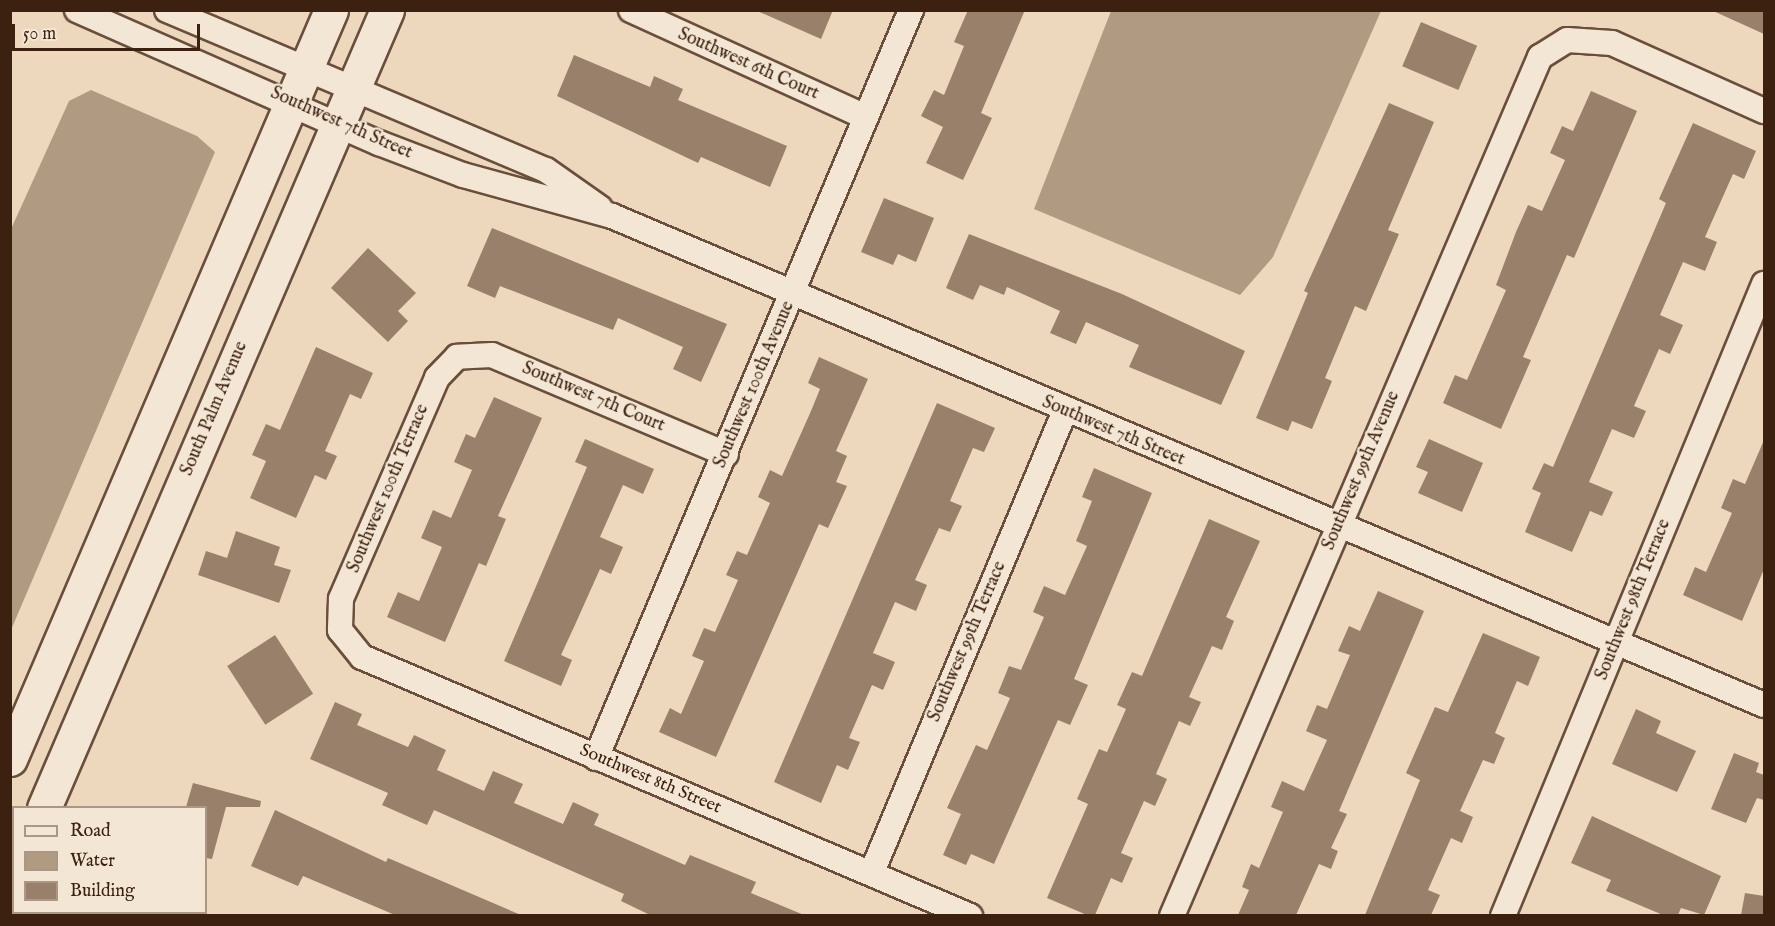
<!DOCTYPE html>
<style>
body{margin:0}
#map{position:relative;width:1775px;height:926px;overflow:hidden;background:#edd8bd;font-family:"IM FELL English",serif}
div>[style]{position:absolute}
.water>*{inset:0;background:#b19a82}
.building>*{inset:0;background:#99806a;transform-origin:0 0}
.roads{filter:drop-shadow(2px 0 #694f3b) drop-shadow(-2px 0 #694f3b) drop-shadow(0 2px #694f3b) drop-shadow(0 -2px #694f3b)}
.street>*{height:24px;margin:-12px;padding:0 12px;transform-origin:12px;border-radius:12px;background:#f3e6d4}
.secondary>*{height:33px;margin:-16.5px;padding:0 16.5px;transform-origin:16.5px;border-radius:16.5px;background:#f3e6d4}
span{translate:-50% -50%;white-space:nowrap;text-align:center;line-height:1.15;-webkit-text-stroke:4.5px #f3e6d4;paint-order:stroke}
.street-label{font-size:18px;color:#3d2110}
.frame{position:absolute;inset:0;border:12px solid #3d2110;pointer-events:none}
.legend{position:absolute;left:12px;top:806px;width:195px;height:108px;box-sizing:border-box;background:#f3e6d4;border:2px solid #aa9786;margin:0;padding:8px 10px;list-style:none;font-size:18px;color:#3d2110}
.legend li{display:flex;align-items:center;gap:12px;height:30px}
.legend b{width:30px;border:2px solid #aa9786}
.scale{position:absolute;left:12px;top:24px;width:188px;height:27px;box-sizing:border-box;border:3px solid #3d2110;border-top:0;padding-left:8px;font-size:18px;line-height:21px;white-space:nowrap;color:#3d2110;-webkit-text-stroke:4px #f3e6d4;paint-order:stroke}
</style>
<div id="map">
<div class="water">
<i style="clip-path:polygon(1111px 11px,1381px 11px,1273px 257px,1240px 295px,1034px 209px)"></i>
<i style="clip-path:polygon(91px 90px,197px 136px,215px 152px,11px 630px,11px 229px,69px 101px)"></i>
</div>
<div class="building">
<i style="clip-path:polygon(755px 10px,833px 10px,821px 39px)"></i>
<i style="clip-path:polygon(968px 10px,1025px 10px,981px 113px,992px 118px,963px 180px,926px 163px,943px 127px,921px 116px,934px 90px,944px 95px,964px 46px,954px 42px)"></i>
<i style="clip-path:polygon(1711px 10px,1764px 10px,1764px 34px)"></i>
<i style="left:1421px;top:22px;width:61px;height:48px;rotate:23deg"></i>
<i style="clip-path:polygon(574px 55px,650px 87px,654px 76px,683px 89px,678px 100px,787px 146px,770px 187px,701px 157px,698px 163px,557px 96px)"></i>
<i style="clip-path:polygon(1591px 91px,1637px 111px,1574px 258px,1567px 255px,1523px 357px,1531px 360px,1501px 429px,1443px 403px,1455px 375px,1467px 380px,1506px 290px,1496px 285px,1516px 232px,1528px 205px,1542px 211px,1565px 160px,1550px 153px,1562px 126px,1573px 131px)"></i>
<i style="clip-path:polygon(1389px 103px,1434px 122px,1388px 230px,1399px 234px,1366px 311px,1355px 306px,1325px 378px,1332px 381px,1312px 429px,1292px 421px,1288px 431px,1256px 418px,1308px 293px,1304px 291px)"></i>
<i style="clip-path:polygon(1693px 123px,1756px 151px,1744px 179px,1733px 174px,1705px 237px,1717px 242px,1705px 271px,1683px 262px,1660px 315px,1683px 325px,1670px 354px,1659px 349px,1634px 406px,1646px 411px,1634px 438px,1612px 429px,1589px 482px,1613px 492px,1602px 516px,1590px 511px,1572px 552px,1525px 532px,1541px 493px,1532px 489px,1544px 463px,1553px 467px,1666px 203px,1659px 199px)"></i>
<i style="clip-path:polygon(884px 198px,934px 218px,916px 262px,898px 254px,893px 265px,861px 252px)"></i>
<i style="clip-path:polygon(492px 228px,727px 324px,701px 382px,673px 369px,683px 347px,618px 318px,613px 330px,500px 286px,495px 298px,467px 286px)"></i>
<i style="clip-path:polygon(969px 234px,1122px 294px,1245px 351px,1221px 405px,1129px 367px,1139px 345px,1086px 322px,1076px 344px,1050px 333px,1060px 311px,1007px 287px,1004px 295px,980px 285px,973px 300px,946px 288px)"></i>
<i style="clip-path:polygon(368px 248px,416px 293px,398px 311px,408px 321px,388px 342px,331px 288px)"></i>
<i style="clip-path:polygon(316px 347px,373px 373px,361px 399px,350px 394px,325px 451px,337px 456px,326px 480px,315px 475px,296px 518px,250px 498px,266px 461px,252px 455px,266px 424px,280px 430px)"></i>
<i style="clip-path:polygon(819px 357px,868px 379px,836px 451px,847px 456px,836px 482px,847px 486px,828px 528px,819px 524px,716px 757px,659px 732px,670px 708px,681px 714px,704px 661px,692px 656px,704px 628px,715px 632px,738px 580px,726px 575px,737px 551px,747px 555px,770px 503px,758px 497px,770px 470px,782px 476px,811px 411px,820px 389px,808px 383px)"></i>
<i style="clip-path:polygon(494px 397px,542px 418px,498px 516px,506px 519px,486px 566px,479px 563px,445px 642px,387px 617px,398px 592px,419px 601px,442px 547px,421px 538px,433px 510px,451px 518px,472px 470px,454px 462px,466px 434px,475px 438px)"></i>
<i style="clip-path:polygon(937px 403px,995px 428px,984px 452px,973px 448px,950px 501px,962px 506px,950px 532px,939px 528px,915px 580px,927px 585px,916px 611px,895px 602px,873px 653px,895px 662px,883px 690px,872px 685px,849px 738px,860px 742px,848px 770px,837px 765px,821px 803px,774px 782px)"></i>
<i style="clip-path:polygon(585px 439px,654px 469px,643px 494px,623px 485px,600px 537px,623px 547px,611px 574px,600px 569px,574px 627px,561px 655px,572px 660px,561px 686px,504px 661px,587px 467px,575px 462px)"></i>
<i style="clip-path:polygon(1429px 439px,1483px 463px,1462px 512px,1418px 493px,1428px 472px,1416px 467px)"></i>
<i style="clip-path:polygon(1764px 440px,1764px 569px,1742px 621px,1683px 595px,1695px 567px,1706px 572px,1732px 513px,1721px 508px,1733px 479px,1745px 484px)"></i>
<i style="clip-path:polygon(1094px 468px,1152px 493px,1074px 679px,1088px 685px,1070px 725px,1058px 720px,994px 864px,971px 854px,966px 865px,943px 855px,961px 814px,947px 808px,976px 745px,987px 750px,1010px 698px,998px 693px,1009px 666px,1021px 670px,1044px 617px,1033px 612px,1044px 586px,1065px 595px,1087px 546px,1076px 541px,1092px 501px,1082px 497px)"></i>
<i style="clip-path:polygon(1209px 519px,1260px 541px,1226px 617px,1234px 621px,1222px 650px,1212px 646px,1189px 697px,1201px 702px,1190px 726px,1179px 721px,1156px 774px,1167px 779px,1155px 806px,1144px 801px,1121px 853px,1133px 858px,1122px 883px,1111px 878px,1095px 915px,1087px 915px,1047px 898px,1088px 804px,1077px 799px,1099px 749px,1107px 752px,1126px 709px,1117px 705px,1132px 672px,1142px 676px)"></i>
<i style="clip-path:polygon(236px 531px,280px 547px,274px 565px,291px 570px,279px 603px,198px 575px,206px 551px,227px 558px)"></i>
<i style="clip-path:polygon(1378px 591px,1424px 611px,1339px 811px,1347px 814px,1331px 848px,1338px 851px,1331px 869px,1319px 864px,1296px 915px,1238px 915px,1249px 890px,1242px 887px,1251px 864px,1259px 868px,1283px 812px,1271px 807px,1282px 781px,1304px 791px,1327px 740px,1306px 731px,1317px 705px,1327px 709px,1350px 655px,1338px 651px,1349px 626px,1360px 631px)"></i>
<i style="clip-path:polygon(1483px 633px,1540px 657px,1528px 686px,1517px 681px,1495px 733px,1505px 738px,1494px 764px,1483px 760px,1460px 811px,1473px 817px,1462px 843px,1451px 838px,1428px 890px,1440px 895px,1431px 915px,1365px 915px,1420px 780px,1406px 773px,1435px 707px,1448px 712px)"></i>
<i style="left:275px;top:635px;width:70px;height:57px;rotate:57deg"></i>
<i style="clip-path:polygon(335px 702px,362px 714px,357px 725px,408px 747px,414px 735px,446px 750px,437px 770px,484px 791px,493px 771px,523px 784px,514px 803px,563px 824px,573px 802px,599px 814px,594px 825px,685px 865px,690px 855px,756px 882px,751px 893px,804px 915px,650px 915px,621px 901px,624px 894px,434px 810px,427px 825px,382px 805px,388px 793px,310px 759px)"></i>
<i style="clip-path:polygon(1636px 709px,1661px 721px,1656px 733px,1696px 751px,1677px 792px,1612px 764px)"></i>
<i style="clip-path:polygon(1734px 753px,1759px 763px,1756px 772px,1764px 775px,1764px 800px,1757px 798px,1746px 823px,1711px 809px)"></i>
<i style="clip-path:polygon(193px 783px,261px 801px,260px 807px,226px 807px,212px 859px,206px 858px,206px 807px,186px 807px)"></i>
<i style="clip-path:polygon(275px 810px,386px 862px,388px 858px,521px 915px,395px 915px,303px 876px,298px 886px,251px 866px)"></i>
<i style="clip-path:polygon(1592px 816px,1721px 876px,1704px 915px,1681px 908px,1678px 915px,1663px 915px,1606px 891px,1611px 880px,1571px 863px)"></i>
<i style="clip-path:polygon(1745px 893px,1764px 896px,1764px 915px,1741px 915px)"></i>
</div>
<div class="roads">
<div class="street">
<i style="left:77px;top:10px;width:330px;rotate:23.8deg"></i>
<i style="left:379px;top:143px;width:90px;rotate:20.9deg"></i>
<i style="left:463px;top:175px;width:155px;rotate:15.4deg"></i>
<i style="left:612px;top:216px;width:1251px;rotate:23deg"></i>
<i style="left:167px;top:10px;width:411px;rotate:22.9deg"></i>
<i style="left:546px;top:170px;width:66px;rotate:35.1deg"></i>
<i style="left:631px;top:10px;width:258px;rotate:24.5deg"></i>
<i style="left:726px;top:454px;width:254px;rotate:-157.1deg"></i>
<i style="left:492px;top:355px;width:35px;rotate:177deg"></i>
<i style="left:457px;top:357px;width:29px;rotate:134deg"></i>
<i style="left:437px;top:378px;width:241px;rotate:113.5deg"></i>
<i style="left:341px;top:599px;width:31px;rotate:92deg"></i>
<i style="left:340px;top:630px;width:35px;rotate:51deg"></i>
<i style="left:362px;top:657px;width:661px;rotate:23.07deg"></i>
<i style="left:596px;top:758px;width:812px;rotate:-67.16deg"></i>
<i style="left:872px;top:872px;width:498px;rotate:-67.3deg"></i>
<i style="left:1172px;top:916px;width:935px;rotate:-66.81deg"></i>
<i style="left:1540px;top:57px;width:32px;rotate:-32deg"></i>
<i style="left:1567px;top:40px;width:45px;rotate:3.8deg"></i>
<i style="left:1612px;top:43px;width:167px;rotate:24.1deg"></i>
<i style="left:1503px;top:916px;width:684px;rotate:-67.56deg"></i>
</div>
<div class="secondary">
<i style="left:10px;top:759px;width:815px;rotate:-66.8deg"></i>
<i style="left:44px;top:808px;width:869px;rotate:-66.74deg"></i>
<i style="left:10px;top:886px;width:8px;rotate:-60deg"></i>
</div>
</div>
<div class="street-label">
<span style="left:748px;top:65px;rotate:24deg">Southwest 6th Court</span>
<span style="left:341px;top:124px;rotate:24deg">Southwest 7th Street</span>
<span style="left:755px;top:385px;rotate:-67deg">Southwest 100th Avenue</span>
<span style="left:593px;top:398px;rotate:23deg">Southwest 7th Court</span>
<span style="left:215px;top:409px;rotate:-67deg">South Palm Avenue</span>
<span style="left:1113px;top:432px;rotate:23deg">Southwest 7th Street</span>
<span style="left:1362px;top:471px;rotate:-67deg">Southwest 99th Avenue</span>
<span style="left:389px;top:489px;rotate:-67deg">Southwest 100th Terrace</span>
<span style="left:1634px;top:600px;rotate:-68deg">Southwest 98th Terrace</span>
<span style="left:968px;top:642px;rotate:-67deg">Southwest 99th Terrace</span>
<span style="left:650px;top:780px;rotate:23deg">Southwest 8th Street</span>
</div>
<div class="frame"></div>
<ul class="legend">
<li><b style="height:8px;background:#f3e6d4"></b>Road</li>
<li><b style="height:16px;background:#b19a82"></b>Water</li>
<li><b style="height:16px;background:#99806a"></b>Building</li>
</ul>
<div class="scale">50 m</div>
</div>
